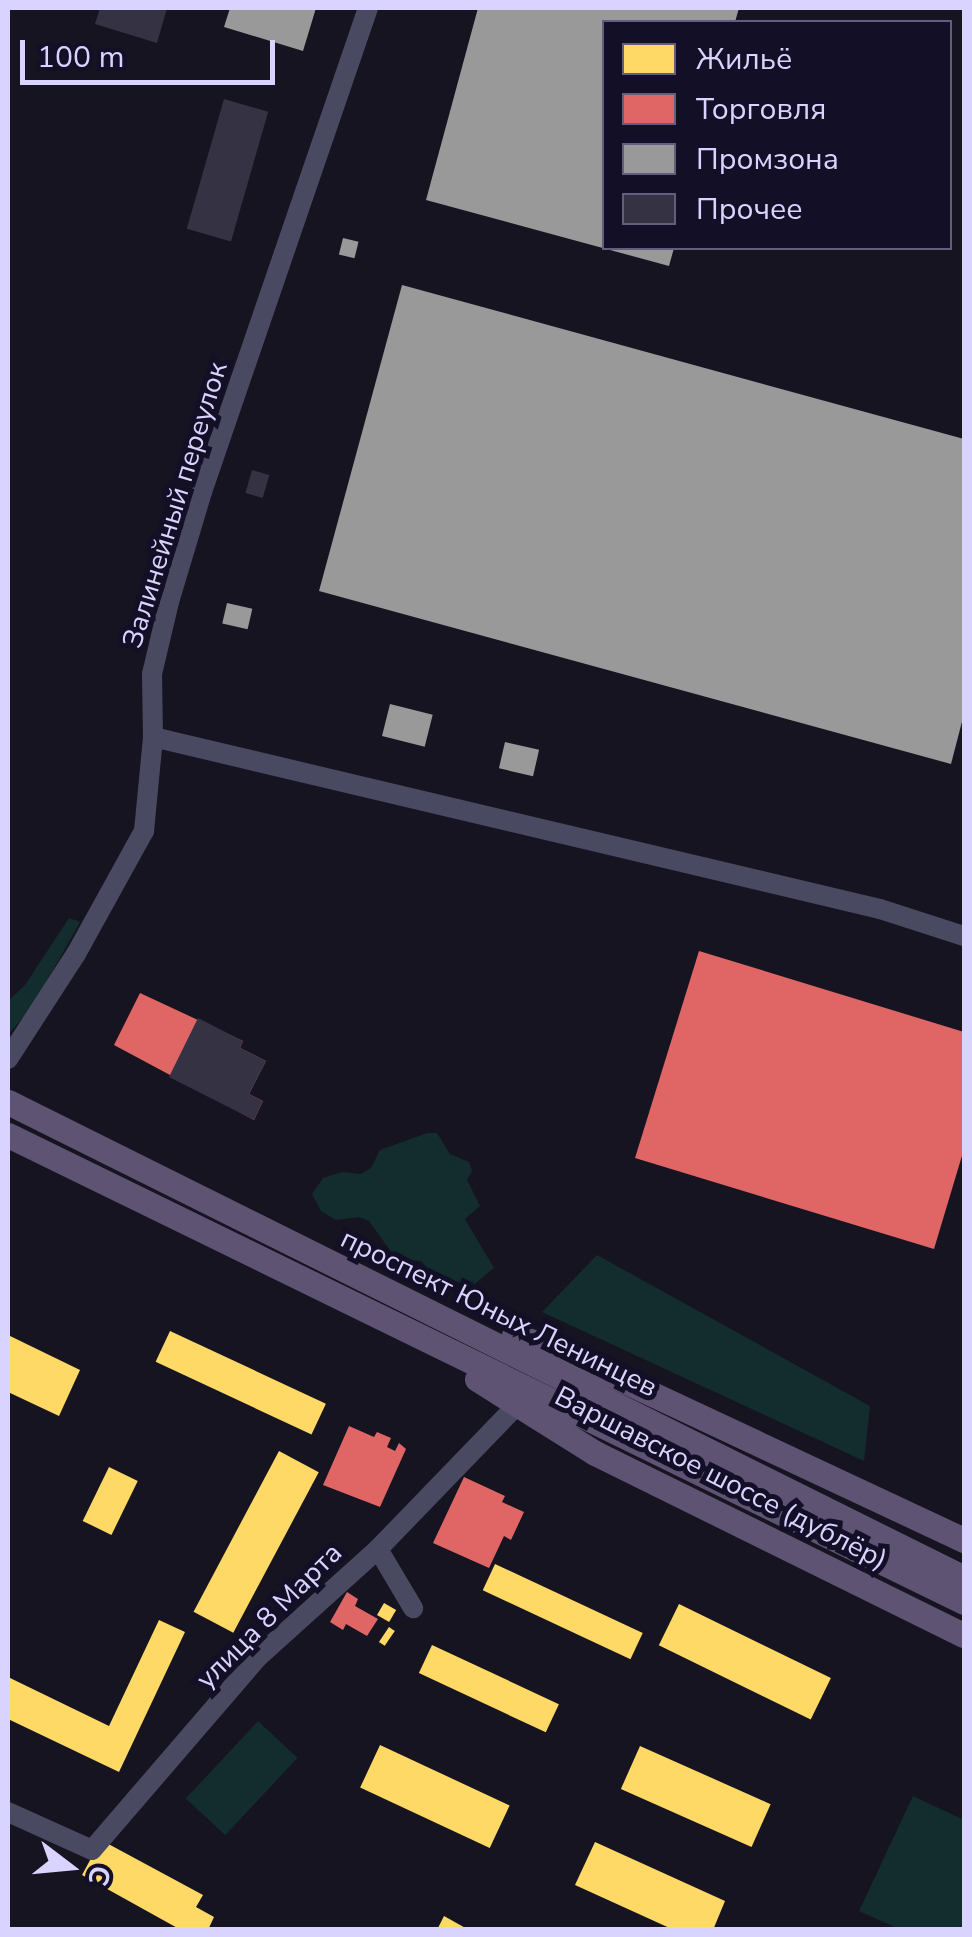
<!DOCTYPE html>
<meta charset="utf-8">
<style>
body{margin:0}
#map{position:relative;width:972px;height:1937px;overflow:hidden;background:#161421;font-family:"Nunito Sans",sans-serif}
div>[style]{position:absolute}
.green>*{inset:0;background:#132c2d;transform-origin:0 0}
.homes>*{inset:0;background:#ffd966;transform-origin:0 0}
.shops>*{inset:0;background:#e06666}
.industry>*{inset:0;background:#999;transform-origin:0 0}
.building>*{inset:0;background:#343243;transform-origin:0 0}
.minor>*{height:20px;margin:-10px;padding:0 10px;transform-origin:10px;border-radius:10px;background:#4a4962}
.major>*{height:25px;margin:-12.5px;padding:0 12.5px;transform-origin:12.5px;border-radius:12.5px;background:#5e5373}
span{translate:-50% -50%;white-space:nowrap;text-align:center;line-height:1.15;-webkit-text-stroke:10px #130f26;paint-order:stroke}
.street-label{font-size:28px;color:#d9d4ff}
.frame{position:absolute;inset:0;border:10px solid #d9d4ff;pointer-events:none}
.legend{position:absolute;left:602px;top:20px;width:350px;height:230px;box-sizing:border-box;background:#130f26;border:2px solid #625e7d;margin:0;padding:12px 18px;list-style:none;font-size:30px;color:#d9d4ff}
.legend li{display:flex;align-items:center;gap:20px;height:50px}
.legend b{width:50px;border:2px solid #625e7d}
.north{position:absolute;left:20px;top:1817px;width:100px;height:100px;-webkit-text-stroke:8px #130f26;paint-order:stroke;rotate:106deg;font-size:28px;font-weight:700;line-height:40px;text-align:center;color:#d9d4ff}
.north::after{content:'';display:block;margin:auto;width:35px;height:45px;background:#d9d4ff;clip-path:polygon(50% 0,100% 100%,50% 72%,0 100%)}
.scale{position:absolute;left:20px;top:40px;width:255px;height:45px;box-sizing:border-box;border:5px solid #d9d4ff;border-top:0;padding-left:12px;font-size:30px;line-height:35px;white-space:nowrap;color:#d9d4ff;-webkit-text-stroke:8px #130f26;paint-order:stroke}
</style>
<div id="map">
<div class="green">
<i style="clip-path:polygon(69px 918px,80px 922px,33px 1006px,8px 1035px,8px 1001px,25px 985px)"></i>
<i style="clip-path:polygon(427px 1133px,437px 1133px,450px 1154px,469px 1162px,472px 1171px,467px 1180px,480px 1206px,465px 1219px,494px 1268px,466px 1291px,447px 1290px,421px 1261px,401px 1259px,392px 1253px,369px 1221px,359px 1217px,336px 1220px,321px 1211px,312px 1194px,323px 1178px,342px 1172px,361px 1174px,371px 1168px,380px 1150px)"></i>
<i style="clip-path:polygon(597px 1255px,870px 1406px,864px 1461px,542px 1312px)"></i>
<i style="left:258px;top:1721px;width:54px;height:106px;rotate:43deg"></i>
<i style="clip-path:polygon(913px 1796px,964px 1820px,964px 1929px,899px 1929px,859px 1911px)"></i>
</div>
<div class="homes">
<i style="left:170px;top:1331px;width:172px;height:34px;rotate:25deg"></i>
<i style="clip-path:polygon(8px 1335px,80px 1370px,59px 1416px,8px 1392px)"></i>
<i style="left:279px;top:1451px;width:45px;height:182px;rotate:28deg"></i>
<i style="left:109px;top:1467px;width:32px;height:60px;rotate:26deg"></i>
<i style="left:495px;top:1564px;width:163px;height:29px;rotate:25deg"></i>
<i style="left:384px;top:1603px;width:14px;height:14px;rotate:30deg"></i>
<i style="left:679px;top:1604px;width:169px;height:46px;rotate:26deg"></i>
<i style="clip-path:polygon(159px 1620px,185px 1632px,119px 1772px,8px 1719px,8px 1677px,109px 1726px)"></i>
<i style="left:389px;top:1627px;width:7px;height:18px;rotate:34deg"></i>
<i style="left:432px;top:1645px;width:140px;height:31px;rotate:25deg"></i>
<i style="left:380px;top:1745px;width:143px;height:47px;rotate:25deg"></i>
<i style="left:640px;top:1746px;width:143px;height:47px;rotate:24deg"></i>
<i style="clip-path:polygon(101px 1840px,203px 1895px,196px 1907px,214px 1917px,208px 1930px,181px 1930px,82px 1875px)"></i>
<i style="clip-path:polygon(595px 1842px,725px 1901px,713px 1930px,674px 1930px,575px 1885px)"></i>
<i style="clip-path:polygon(444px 1916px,469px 1930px,437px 1930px)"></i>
</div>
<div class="shops">
<i style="clip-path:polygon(699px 951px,964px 1032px,964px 1149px,934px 1249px,635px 1158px)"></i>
<i style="clip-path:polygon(140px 993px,243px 1041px,240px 1048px,266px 1061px,249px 1094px,263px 1101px,254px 1120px,114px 1045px)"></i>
<i style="clip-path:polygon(349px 1426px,374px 1437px,377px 1432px,391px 1438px,387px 1447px,395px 1451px,399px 1443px,406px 1449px,380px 1507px,323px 1485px)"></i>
<i style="clip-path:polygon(464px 1477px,505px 1496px,502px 1502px,524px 1512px,511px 1540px,504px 1536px,489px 1568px,433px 1543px)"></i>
<i style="clip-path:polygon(347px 1592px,358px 1599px,355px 1606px,378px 1619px,367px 1636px,346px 1624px,343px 1630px,330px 1622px)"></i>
</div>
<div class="industry">
<i style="clip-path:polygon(230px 8px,316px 8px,303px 51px,224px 27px)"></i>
<i style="clip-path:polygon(478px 8px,739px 8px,735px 22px,604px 22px,604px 248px,674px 248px,669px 266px,426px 200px)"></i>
<i style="left:343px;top:238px;width:16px;height:17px;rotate:14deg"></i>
<i style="clip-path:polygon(402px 285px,964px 439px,964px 714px,951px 764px,319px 591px)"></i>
<i style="left:227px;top:603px;width:26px;height:21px;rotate:13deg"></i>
<i style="left:390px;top:704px;width:44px;height:33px;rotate:14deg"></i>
<i style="left:505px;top:742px;width:35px;height:27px;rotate:13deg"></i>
</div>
<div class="building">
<i style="clip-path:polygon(100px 8px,167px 8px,157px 43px,95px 24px)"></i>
<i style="left:224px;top:99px;width:46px;height:135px;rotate:16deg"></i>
<i style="left:252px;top:470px;width:18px;height:24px;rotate:16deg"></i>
<i style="clip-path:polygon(198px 1018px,243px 1041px,240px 1048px,266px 1061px,249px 1094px,263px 1101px,254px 1120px,169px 1077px)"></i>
</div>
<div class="minor">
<i style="left:153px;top:737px;width:747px;rotate:13.31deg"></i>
<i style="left:880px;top:909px;width:88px;rotate:17.8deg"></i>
<i style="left:8px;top:1059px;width:125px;rotate:-57.1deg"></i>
<i style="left:76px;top:954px;width:141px;rotate:-61.1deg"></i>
<i style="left:144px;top:831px;width:94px;rotate:-84.5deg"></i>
<i style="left:153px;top:737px;width:63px;rotate:-90.9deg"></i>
<i style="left:152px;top:674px;width:74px;rotate:-76.7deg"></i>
<i style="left:169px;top:602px;width:115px;rotate:-73.3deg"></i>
<i style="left:202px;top:492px;width:512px;rotate:-71.07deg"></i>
<i style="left:378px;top:1549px;width:69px;rotate:59.3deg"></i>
<i style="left:8px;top:1812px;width:92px;rotate:24.3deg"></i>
<i style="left:92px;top:1850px;width:253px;rotate:-49.3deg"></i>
<i style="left:257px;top:1658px;width:163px;rotate:-42deg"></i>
<i style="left:378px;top:1549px;width:199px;rotate:-46deg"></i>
</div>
<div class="major">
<i style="left:8px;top:1102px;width:1068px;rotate:26.47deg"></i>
<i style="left:8px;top:1135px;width:1064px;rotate:26.04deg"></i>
<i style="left:514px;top:1335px;width:61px;rotate:20.2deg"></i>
<i style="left:571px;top:1356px;width:434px;rotate:25.1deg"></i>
<i style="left:477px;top:1379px;width:139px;rotate:32.1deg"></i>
<i style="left:595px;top:1453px;width:411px;rotate:26.3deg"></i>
</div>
<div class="street-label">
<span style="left:175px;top:505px;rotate:-73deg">Залинейный переулок</span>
<span style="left:499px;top:1313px;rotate:26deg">проспект Юных Ленинцев</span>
<span style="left:721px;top:1478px;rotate:27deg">Варшавское шоссе (дублёр)</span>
<span style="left:269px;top:1616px;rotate:-45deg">улица 8 Марта</span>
</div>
<div class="frame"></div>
<ul class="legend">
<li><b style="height:28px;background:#ffd966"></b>Жильё</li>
<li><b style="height:28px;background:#e06666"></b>Торговля</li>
<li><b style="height:28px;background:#999"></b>Промзона</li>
<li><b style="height:28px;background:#343243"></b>Прочее</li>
</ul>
<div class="north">С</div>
<div class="scale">100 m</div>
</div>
